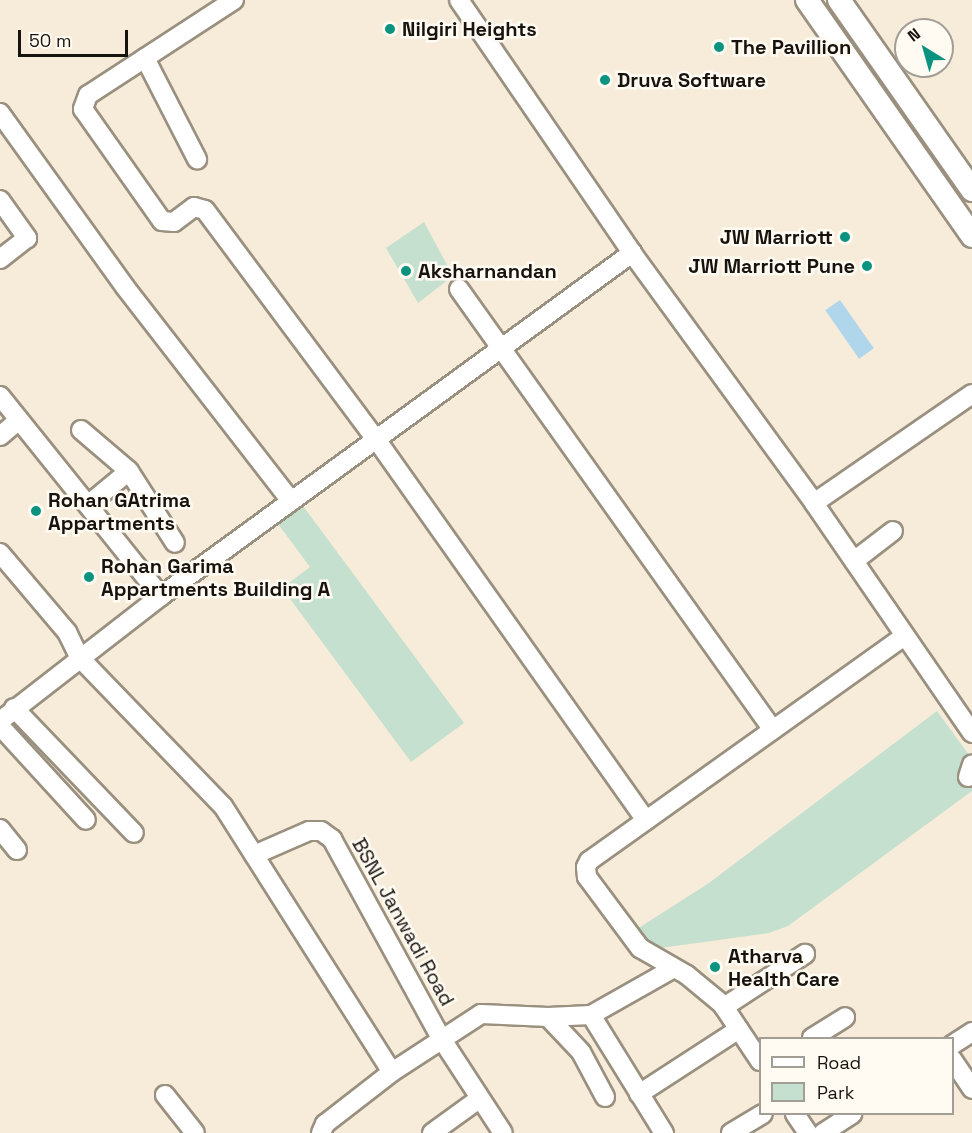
<!DOCTYPE html>
<style>
body{margin:0}
#map{position:relative;width:972px;height:1133px;overflow:hidden;background:#f7ecd9;font-family:"Space Grotesk",sans-serif}
div>[style]{position:absolute}
.green>*{inset:0;background:#c5e0cf}
.water>*{inset:0;background:#afd6eb;transform-origin:0 0}
.roads{filter:drop-shadow(2px 0 #9a907f) drop-shadow(-2px 0 #9a907f) drop-shadow(0 2px #9a907f) drop-shadow(0 -2px #9a907f)}
.minor>*{height:18px;margin:-9px;padding:0 9px;transform-origin:9px;border-radius:9px;background:#fff}
.major>*{height:22px;margin:-11px;padding:0 11px;transform-origin:11px;border-radius:11px;background:#fff}
.dots>*{width:16px;height:16px;translate:-50% -50%;box-sizing:border-box;border:3px solid #fffaf2;border-radius:50%}
span{translate:-50% -50%;white-space:nowrap;text-align:center;line-height:1.15;-webkit-text-stroke:5px #fffaf2;paint-order:stroke}
.poi-label{font-size:20px;color:#17130d;font-weight:700}
.left{translate:0 -50%;text-align:left}
.right{translate:-100% -50%;text-align:right}
.street-label{font-size:20px;color:#17130d}
.legend{position:absolute;left:759px;top:1037px;width:195px;height:78px;box-sizing:border-box;background:#fffaf2;border:2px solid #a29e96;margin:0;padding:8px 10px;list-style:none;font-size:18px;color:#17130d}
.legend li{display:flex;align-items:center;gap:12px;height:30px}
.legend b{width:30px;border:2px solid #a29e96}
.north{position:absolute;left:894px;top:18px;width:60px;height:60px;box-sizing:border-box;background:#fffaf2;border:2px solid #a29e96;border-radius:50%;rotate:323deg;font-size:16px;font-weight:700;line-height:24px;text-align:center;color:#17130d}
.north::after{content:'';display:block;margin:auto;width:21px;height:27px;background:#0a937f;clip-path:polygon(50% 0,100% 100%,50% 72%,0 100%)}
.scale{position:absolute;left:18px;top:30px;width:110px;height:27px;box-sizing:border-box;border:3px solid #17130d;border-top:0;padding-left:8px;font-size:18px;line-height:21px;white-space:nowrap;color:#17130d;-webkit-text-stroke:4px #fffaf2;paint-order:stroke}
</style>
<div id="map">
<div class="green">
<i style="clip-path:polygon(424px 222px,453px 276px,418px 303px,386px 248px)"></i>
<i style="clip-path:polygon(303px 506px,464px 723px,411px 762px,282px 588px,310px 567px,278px 524px)"></i>
<i style="clip-path:polygon(937px 711px,972px 759px,972px 791px,788px 926px,769px 933px,646px 950px,634px 931px,709px 883px)"></i>
</div>
<div class="water">
<i style="left:840px;top:300px;width:59px;height:18px;rotate:55deg"></i>
</div>
<div class="roads">
<div class="minor">
<i style="left:234px;top:0;width:174px;rotate:146.9deg"></i>
<i style="left:88px;top:95px;width:15px;rotate:110deg"></i>
<i style="left:83px;top:109px;width:137px;rotate:54.8deg"></i>
<i style="left:162px;top:221px;width:12px;rotate:5deg"></i>
<i style="left:174px;top:222px;width:25px;rotate:-37deg"></i>
<i style="left:194px;top:207px;width:11px;rotate:15deg"></i>
<i style="left:205px;top:210px;width:286px;rotate:53.3deg"></i>
<i style="left:376px;top:439px;width:467px;rotate:54.7deg"></i>
<i style="left:459px;top:0;width:306px;rotate:55.6deg"></i>
<i style="left:632px;top:253px;width:309px;rotate:53.9deg"></i>
<i style="left:814px;top:503px;width:279px;rotate:55.5deg"></i>
<i style="left:145px;top:58px;width:114px;rotate:62.8deg"></i>
<i style="left:0;top:113px;width:214px;rotate:54.3deg"></i>
<i style="left:125px;top:287px;width:271px;rotate:52.2deg"></i>
<i style="left:0;top:200px;width:47px;rotate:54.6deg"></i>
<i style="left:27px;top:238px;width:34px;rotate:142deg"></i>
<i style="left:459px;top:289px;width:541px;rotate:54.55deg"></i>
<i style="left:0;top:396px;width:257px;rotate:51.2deg"></i>
<i style="left:81px;top:430px;width:63px;rotate:40.5deg"></i>
<i style="left:129px;top:471px;width:85px;rotate:57.4deg"></i>
<i style="left:0;top:436px;width:25px;rotate:-40deg"></i>
<i style="left:814px;top:503px;width:192px;rotate:-34.6deg"></i>
<i style="left:88px;top:505px;width:53px;rotate:-39.7deg"></i>
<i style="left:0;top:553px;width:104px;rotate:49.7deg"></i>
<i style="left:67px;top:632px;width:28px;rotate:64deg"></i>
<i style="left:79px;top:657px;width:207px;rotate:46deg"></i>
<i style="left:223px;top:806px;width:315px;rotate:57.6deg"></i>
<i style="left:854px;top:561px;width:49px;rotate:-37.6deg"></i>
<i style="left:14px;top:708px;width:173px;rotate:46.2deg"></i>
<i style="left:0;top:721px;width:204px;rotate:-37.8deg"></i>
<i style="left:161px;top:596px;width:583px;rotate:-36.06deg"></i>
<i style="left:0;top:726px;width:127px;rotate:47.5deg"></i>
<i style="left:968px;top:777px;width:13px;rotate:-72deg"></i>
<i style="left:0;top:829px;width:27px;rotate:51deg"></i>
<i style="left:254px;top:855px;width:60px;rotate:-23.6deg"></i>
<i style="left:309px;top:831px;width:12px"></i>
<i style="left:321px;top:831px;width:14px;rotate:36deg"></i>
<i style="left:332px;top:839px;width:227px;rotate:61.3deg"></i>
<i style="left:441px;top:1038px;width:113px;rotate:56.9deg"></i>
<i style="left:724px;top:1007px;width:97px;rotate:-33.2deg"></i>
<i style="left:591px;top:1015px;width:139px;rotate:58.3deg"></i>
<i style="left:548px;top:1017px;width:43px;rotate:-2.7deg"></i>
<i style="left:591px;top:1015px;width:95px;rotate:-29.5deg"></i>
<i style="left:812px;top:1038px;width:39px;rotate:-32deg"></i>
<i style="left:952px;top:1045px;width:24px;rotate:-33deg"></i>
<i style="left:952px;top:1059px;width:36px;rotate:56deg"></i>
<i style="left:760px;top:1061px;width:69px;rotate:-123.7deg"></i>
<i style="left:722px;top:1004px;width:45px;rotate:-140.4deg"></i>
<i style="left:687px;top:975px;width:54px;rotate:-150.1deg"></i>
<i style="left:640px;top:948px;width:89px;rotate:-126.7deg"></i>
<i style="left:587px;top:877px;width:10px;rotate:-96deg"></i>
<i style="left:586px;top:867px;width:7px;rotate:-63deg"></i>
<i style="left:589px;top:861px;width:388px;rotate:-35.5deg"></i>
<i style="left:639px;top:1094px;width:119px;rotate:-33deg"></i>
<i style="left:165px;top:1095px;width:48px;rotate:51.7deg"></i>
<i style="left:795px;top:1114px;width:23px;rotate:56deg"></i>
<i style="left:321px;top:1133px;width:10px;rotate:-66deg"></i>
<i style="left:325px;top:1124px;width:85px;rotate:-37.8deg"></i>
<i style="left:392px;top:1072px;width:106px;rotate:-33.1deg"></i>
<i style="left:481px;top:1014px;width:67px;rotate:2.6deg"></i>
<i style="left:548px;top:1017px;width:48px;rotate:46.7deg"></i>
<i style="left:581px;top:1052px;width:51px;rotate:61.9deg"></i>
<i style="left:432px;top:1133px;width:58px;rotate:-35.9deg"></i>
<i style="left:731px;top:1133px;width:37px;rotate:-31deg"></i>
<i style="left:823px;top:1133px;width:35px;rotate:-33deg"></i>
</div>
<div class="major">
<i style="left:807px;top:0;width:288px;rotate:55deg"></i>
<i style="left:839px;top:0;width:232px;rotate:55deg"></i>
</div>
</div>
<div class="dots">
<i style="left:390px;top:29px;background:#0a937f"></i>
<i style="left:719px;top:47px;background:#0a937f"></i>
<i style="left:605px;top:80px;background:#0a937f"></i>
<i style="left:845px;top:237px;background:#0a937f"></i>
<i style="left:867px;top:266px;background:#0a937f"></i>
<i style="left:406px;top:271px;background:#0a937f"></i>
<i style="left:36px;top:511px;background:#0a937f"></i>
<i style="left:89px;top:577px;background:#0a937f"></i>
<i style="left:715px;top:967px;background:#0a937f"></i>
</div>
<div class="poi-label">
<span class="left" style="left:402px;top:29px">Nilgiri Heights</span>
<span class="left" style="left:731px;top:47px">The Pavillion</span>
<span class="left" style="left:617px;top:80px">Druva Software</span>
<span class="right" style="left:833px;top:237px">JW Marriott</span>
<span class="right" style="left:855px;top:266px">JW Marriott Pune</span>
<span class="left" style="left:418px;top:271px">Aksharnandan</span>
<span class="left" style="left:48px;top:512px">Rohan GAtrima<br>Appartments</span>
<span class="left" style="left:101px;top:578px">Rohan Garima<br>Appartments Building A</span>
<span class="left" style="left:728px;top:968px">Atharva<br>Health Care</span>
</div>
<div class="street-label">
<span style="left:403px;top:922px;rotate:61deg">BSNL Janwadi Road</span>
</div>
<ul class="legend">
<li><b style="height:8px;background:#fff"></b>Road</li>
<li><b style="height:16px;background:#c5e0cf"></b>Park</li>
</ul>
<div class="north">N</div>
<div class="scale">50 m</div>
</div>
